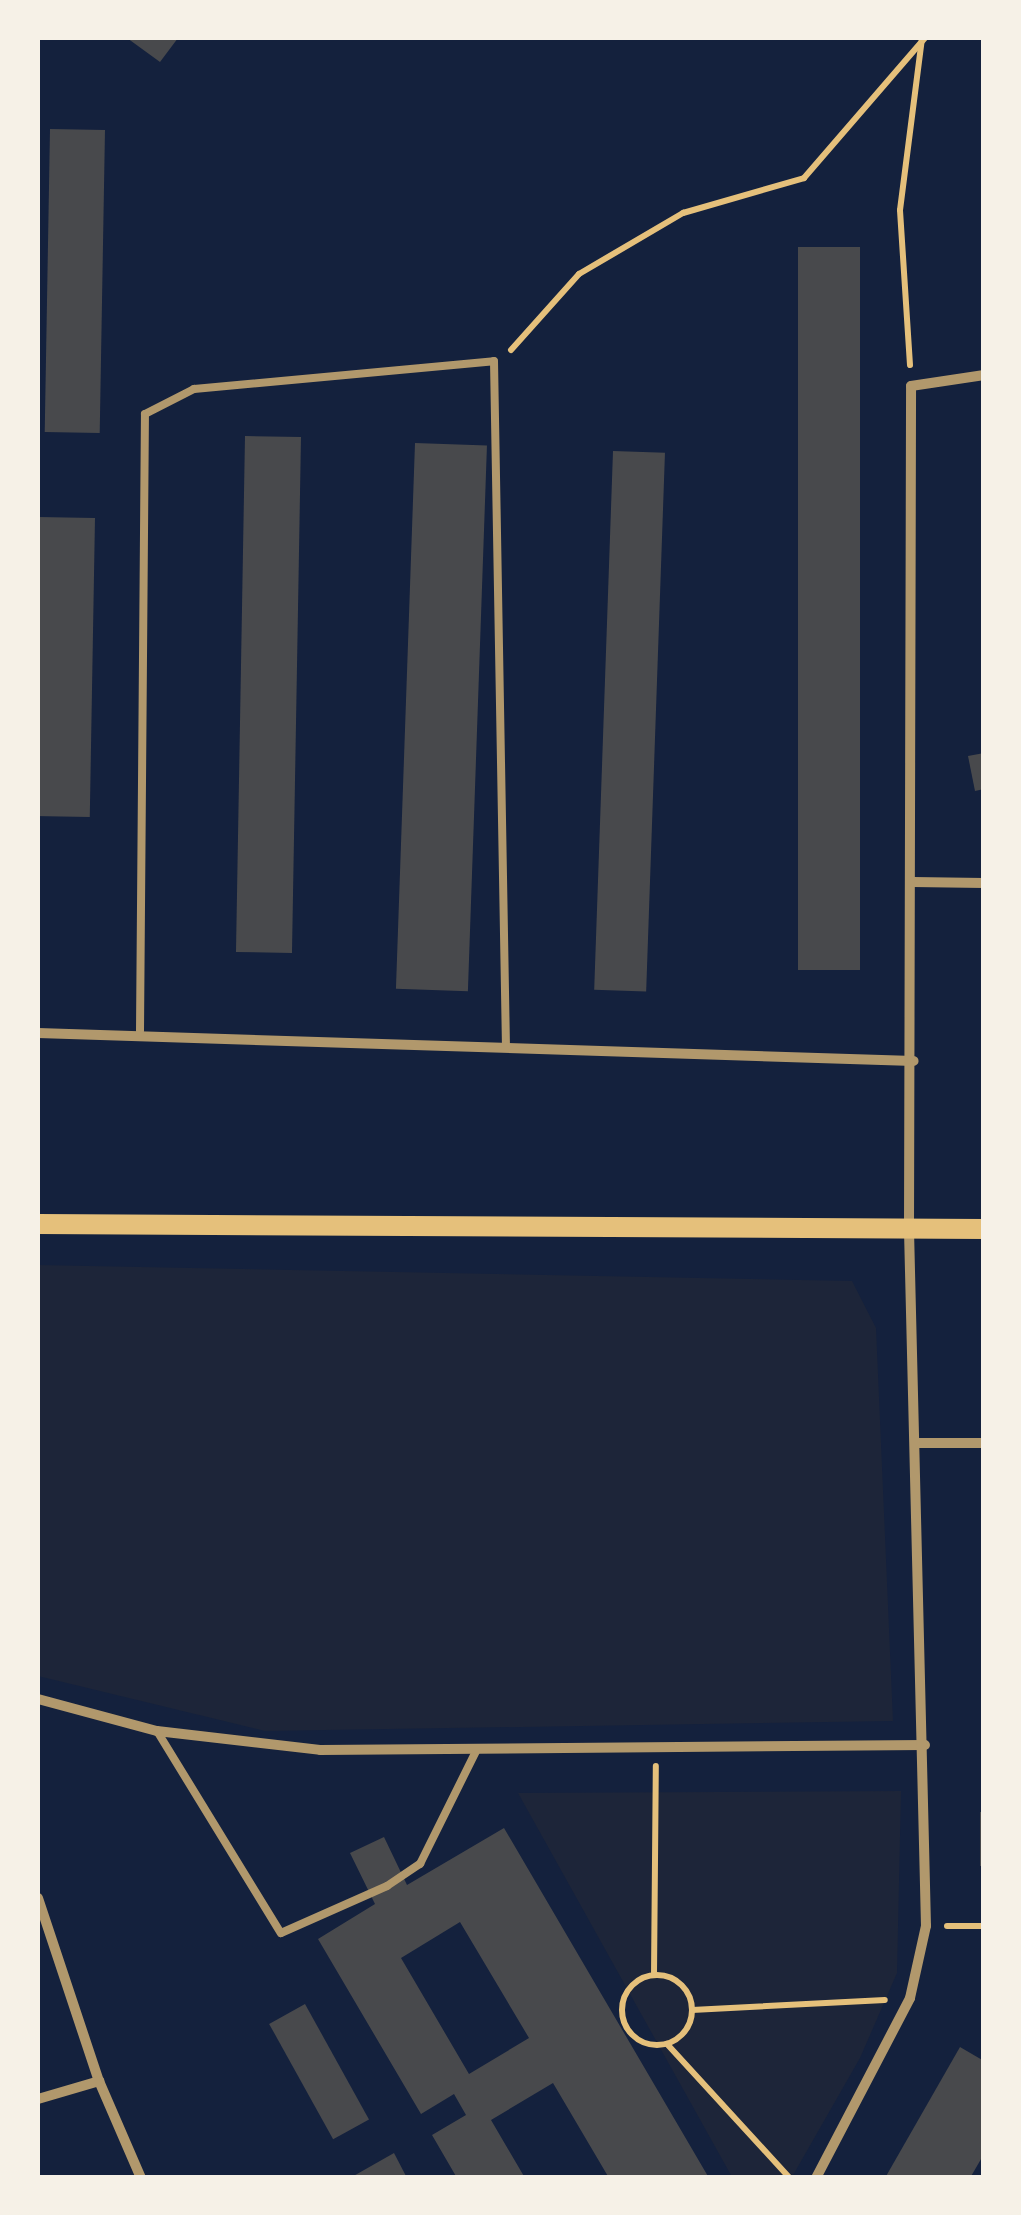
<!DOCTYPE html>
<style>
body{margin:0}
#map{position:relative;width:1021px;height:2215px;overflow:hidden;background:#14213d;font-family:Barlow,sans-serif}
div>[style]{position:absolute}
.green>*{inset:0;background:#1d2539}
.building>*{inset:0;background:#48494c;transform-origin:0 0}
.path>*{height:6px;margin:-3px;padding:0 3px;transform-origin:3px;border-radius:3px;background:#e5c07b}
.path>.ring{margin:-3px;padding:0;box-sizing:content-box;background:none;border:6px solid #e5c07b;border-radius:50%}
.service>*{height:8px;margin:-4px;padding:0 4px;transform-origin:4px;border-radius:4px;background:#b1986c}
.minor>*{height:10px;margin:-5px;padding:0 5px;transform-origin:5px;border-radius:5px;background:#b1986c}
.secondary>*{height:20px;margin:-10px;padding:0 10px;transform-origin:10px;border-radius:10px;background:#e5c07b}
span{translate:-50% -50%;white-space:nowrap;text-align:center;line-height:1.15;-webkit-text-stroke:8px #f6f1e7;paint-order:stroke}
.frame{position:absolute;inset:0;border:40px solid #f6f1e7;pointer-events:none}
</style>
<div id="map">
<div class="green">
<i style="clip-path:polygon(38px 1265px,852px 1281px,876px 1328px,893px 1721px,265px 1731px,38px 1676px)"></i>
<i style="clip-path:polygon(901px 1791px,897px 1973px,860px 2058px,792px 2177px,732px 2177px,518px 1793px)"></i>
</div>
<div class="building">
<i style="clip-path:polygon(127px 38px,178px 38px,160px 62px)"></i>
<i style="left:50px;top:129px;width:55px;height:303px;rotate:1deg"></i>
<i style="left:860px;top:247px;width:723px;height:62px;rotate:90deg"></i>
<i style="left:245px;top:436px;width:56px;height:516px;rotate:1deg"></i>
<i style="left:415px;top:443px;width:72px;height:546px;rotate:2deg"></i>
<i style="left:613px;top:451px;width:52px;height:539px;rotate:2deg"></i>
<i style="left:38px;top:517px;width:57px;height:299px;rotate:1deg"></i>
<i style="clip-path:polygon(984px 753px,984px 789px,975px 791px,968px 756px)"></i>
<i style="left:980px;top:1812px;width:4px;height:54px"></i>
<i style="clip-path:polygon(evenodd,504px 1828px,709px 2178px,609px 2178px,553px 2083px,491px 2120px,525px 2178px,457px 2178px,432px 2135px,466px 2115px,454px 2094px,421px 2114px,318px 1939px,375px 1904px,350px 1853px,384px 1837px,407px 1885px,504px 1828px,460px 1922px,529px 2038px,469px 2074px,401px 1958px,460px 1922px)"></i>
<i style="left:305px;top:2004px;width:132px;height:41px;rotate:61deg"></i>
<i style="clip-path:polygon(960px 2047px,984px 2061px,984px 2154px,970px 2178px,885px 2178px)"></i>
<i style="clip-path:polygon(394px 2153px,407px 2178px,350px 2178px)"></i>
</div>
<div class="path">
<i style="left:511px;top:350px;width:102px;rotate:-48.2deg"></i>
<i style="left:579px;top:274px;width:121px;rotate:-30.4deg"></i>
<i style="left:683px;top:213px;width:126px;rotate:-16.1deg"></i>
<i style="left:804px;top:178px;width:185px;rotate:-49.2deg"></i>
<i style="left:910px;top:365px;width:155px;rotate:-93.7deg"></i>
<i style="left:900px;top:210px;width:172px;rotate:-82.7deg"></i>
<i style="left:947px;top:1926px;width:37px"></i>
<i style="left:654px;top:1975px;width:209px;rotate:-89.5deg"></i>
<i class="ring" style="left:622px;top:1975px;width:64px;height:64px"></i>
<i style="left:692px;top:2010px;width:193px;rotate:-3deg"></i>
<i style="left:667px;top:2044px;width:182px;rotate:47.5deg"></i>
</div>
<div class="service">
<i style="left:140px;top:1031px;width:617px;rotate:-89.54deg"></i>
<i style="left:145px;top:414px;width:55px;rotate:-27deg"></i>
<i style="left:194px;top:389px;width:301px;rotate:-5.3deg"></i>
<i style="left:494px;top:361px;width:685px;rotate:89deg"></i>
<i style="left:157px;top:1731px;width:237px;rotate:58.5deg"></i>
<i style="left:281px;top:1933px;width:116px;rotate:-23.9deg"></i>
<i style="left:387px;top:1886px;width:40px;rotate:-34deg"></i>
<i style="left:420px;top:1864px;width:128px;rotate:-63.6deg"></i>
</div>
<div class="minor">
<i style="left:913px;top:882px;width:71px;rotate:0.8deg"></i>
<i style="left:38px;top:1033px;width:876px;rotate:1.83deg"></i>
<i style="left:918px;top:1443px;width:66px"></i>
<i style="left:38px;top:1699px;width:123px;rotate:15.1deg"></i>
<i style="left:157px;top:1731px;width:164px;rotate:6.6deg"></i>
<i style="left:320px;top:1750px;width:605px;rotate:-0.47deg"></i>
<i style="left:38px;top:1898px;width:193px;rotate:71.6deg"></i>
<i style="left:99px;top:2081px;width:106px;rotate:66.6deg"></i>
<i style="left:38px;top:2099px;width:64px;rotate:-16.4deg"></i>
<i style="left:816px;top:2178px;width:203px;rotate:-62.4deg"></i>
<i style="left:910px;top:1998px;width:74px;rotate:-77.5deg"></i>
<i style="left:926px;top:1926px;width:697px;rotate:-91.4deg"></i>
<i style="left:909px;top:1229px;width:843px;rotate:-89.86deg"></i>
<i style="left:911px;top:386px;width:74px;rotate:-8.6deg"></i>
</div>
<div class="secondary">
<i style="left:38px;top:1224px;width:946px;rotate:0.3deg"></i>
</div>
<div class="frame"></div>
</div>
